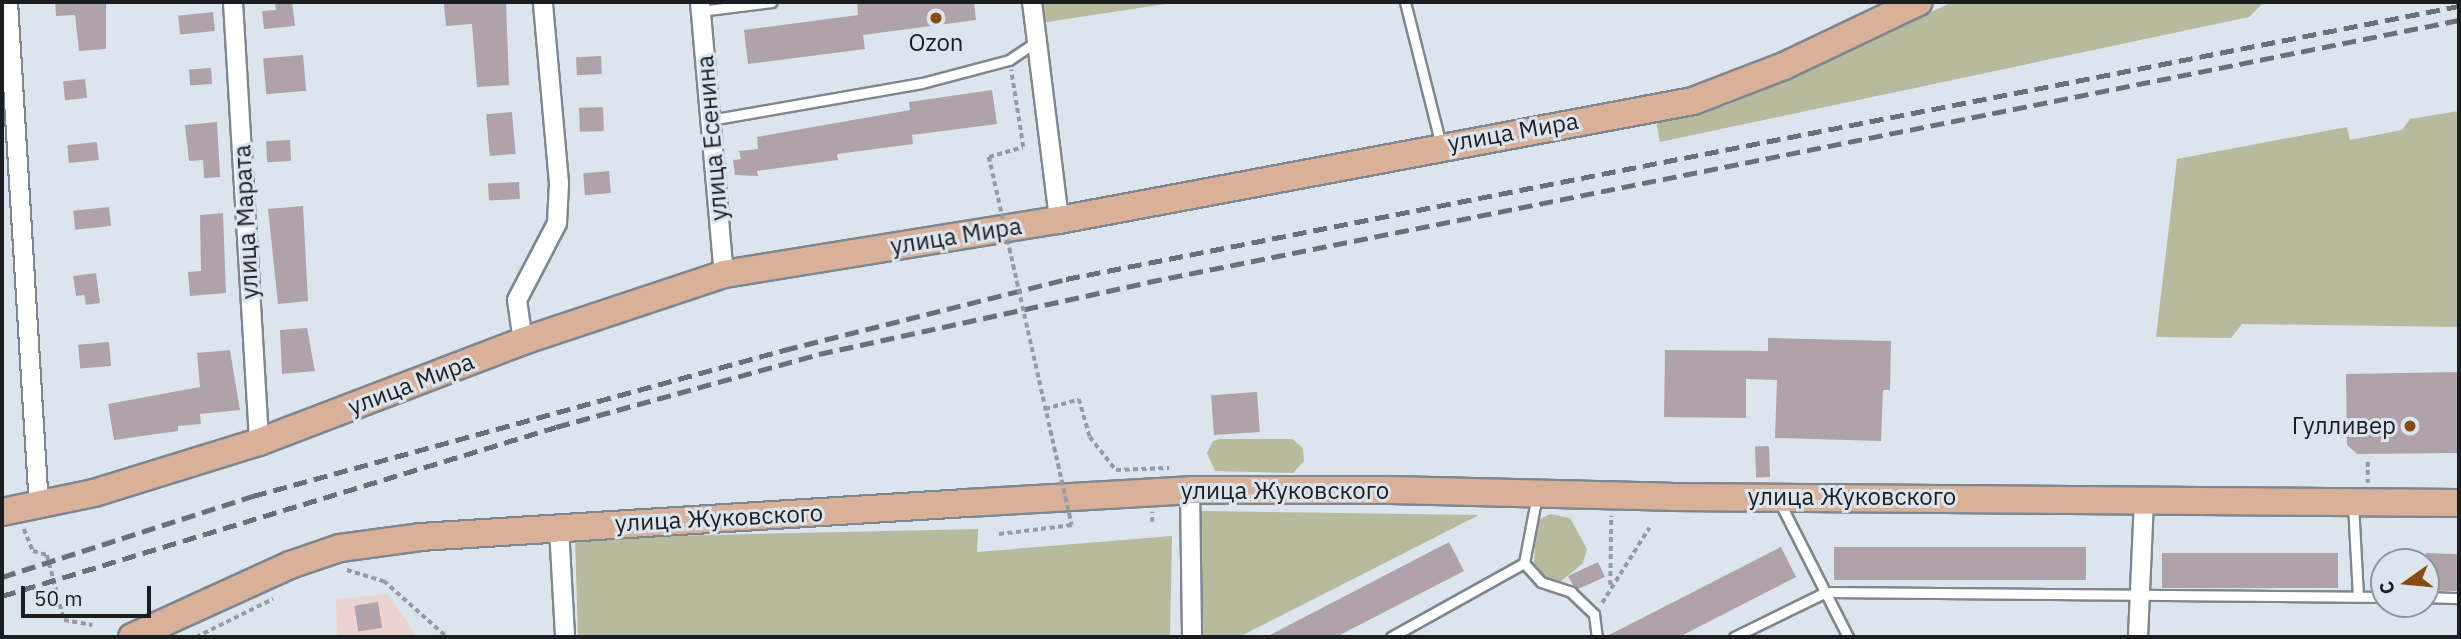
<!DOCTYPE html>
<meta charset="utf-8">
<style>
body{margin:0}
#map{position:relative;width:2461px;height:639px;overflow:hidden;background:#dce5ee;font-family:"IBM Plex Sans",sans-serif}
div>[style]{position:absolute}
.industrial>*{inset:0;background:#edd3d0}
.green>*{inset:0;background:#b7ba9c}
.building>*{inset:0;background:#afa3a9;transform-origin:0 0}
.path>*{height:3.5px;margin-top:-1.75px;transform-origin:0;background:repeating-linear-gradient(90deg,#949ba2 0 5px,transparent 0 8.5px)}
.roads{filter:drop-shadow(2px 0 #7e868f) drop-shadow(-2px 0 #7e868f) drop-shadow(0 2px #7e868f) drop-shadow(0 -2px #7e868f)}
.lane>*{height:9px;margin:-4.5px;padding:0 4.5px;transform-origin:4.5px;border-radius:4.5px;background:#fff}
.street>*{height:18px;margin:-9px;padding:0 9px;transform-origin:9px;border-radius:9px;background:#fff}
.primary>*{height:26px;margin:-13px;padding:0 13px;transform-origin:13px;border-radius:13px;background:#d9b098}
.rail>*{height:5px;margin-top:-2.5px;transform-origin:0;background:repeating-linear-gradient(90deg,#6b7076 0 14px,transparent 0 21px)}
.path-bridge>*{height:3.5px;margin-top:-1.75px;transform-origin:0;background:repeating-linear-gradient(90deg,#949ba2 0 5px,transparent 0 8.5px)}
.dots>*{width:19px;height:19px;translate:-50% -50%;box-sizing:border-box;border:4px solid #dce5ee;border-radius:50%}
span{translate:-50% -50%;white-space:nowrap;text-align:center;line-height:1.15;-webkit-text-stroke:6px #dce5ee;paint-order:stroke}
.poi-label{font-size:24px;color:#1b1e21}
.right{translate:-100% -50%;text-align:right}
.street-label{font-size:24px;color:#1b1e21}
.frame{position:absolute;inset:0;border:4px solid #1b1e21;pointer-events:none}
.north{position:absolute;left:2370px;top:548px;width:70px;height:70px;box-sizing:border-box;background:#dce5ee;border:2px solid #8f959c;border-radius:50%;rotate:255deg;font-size:19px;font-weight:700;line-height:28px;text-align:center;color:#1b1e21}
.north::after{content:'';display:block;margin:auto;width:24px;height:32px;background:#8a4c0d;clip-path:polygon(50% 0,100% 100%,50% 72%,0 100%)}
.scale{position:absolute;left:21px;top:586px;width:130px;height:32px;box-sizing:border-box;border:4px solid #1b1e21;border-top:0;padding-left:9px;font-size:21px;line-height:24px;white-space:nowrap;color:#1b1e21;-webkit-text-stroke:5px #dce5ee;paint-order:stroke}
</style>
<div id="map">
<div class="industrial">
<i style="clip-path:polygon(388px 594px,417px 637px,337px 637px,336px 599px)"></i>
</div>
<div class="green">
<i style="clip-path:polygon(1032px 2px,1178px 2px,1034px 24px)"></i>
<i style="clip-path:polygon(1953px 2px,2264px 2px,2249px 17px,1660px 142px,1656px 121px,1725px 106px)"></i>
<i style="clip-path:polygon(2459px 111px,2459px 327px,2242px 324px,2231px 338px,2156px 337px,2177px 159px,2347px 127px,2350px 140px,2402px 130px,2410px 119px)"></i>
<i style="clip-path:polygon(1220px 439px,1292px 439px,1303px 448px,1304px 461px,1293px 473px,1215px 471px,1207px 453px,1213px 441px)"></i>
<i style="clip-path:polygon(1198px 511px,1479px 515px,1239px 637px,1196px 637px)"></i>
<i style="clip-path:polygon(1550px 514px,1570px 518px,1587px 549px,1583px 563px,1559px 583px,1539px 577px,1534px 563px,1536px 529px,1540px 519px)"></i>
<i style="clip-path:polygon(978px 529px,977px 552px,1172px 536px,1170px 637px,578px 637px,575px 538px)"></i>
</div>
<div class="building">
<i style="clip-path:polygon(55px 2px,106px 2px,106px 49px,79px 51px,75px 15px,56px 16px)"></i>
<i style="clip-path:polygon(275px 2px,292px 2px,295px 26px,264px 29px,262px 11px,276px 10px)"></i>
<i style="clip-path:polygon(506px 2px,509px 85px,477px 87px,472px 24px,446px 26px,444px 4px)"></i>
<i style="clip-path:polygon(857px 2px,974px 2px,976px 20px,863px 35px,865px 49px,748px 64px,744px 30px,858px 15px)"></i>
<i style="left:213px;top:12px;width:19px;height:35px;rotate:84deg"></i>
<i style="left:303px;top:55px;width:36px;height:40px;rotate:85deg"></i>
<i style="left:601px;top:56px;width:18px;height:25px;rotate:87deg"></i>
<i style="left:211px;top:68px;width:16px;height:22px;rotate:86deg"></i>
<i style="left:85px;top:79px;width:19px;height:22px;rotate:84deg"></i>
<i style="clip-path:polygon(992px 90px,997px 124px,912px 135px,913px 144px,837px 154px,838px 160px,757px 171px,758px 176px,735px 175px,733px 160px,741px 159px,739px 151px,758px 149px,757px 137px,910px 110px,909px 102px)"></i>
<i style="left:603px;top:107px;width:24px;height:24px;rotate:88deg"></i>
<i style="left:512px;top:112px;width:42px;height:26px;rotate:85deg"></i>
<i style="clip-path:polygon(217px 122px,220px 177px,204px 178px,203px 160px,189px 161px,185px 125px)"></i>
<i style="left:290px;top:140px;width:21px;height:24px;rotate:87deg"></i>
<i style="left:97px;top:142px;width:18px;height:30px;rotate:84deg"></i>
<i style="left:609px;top:171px;width:22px;height:26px;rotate:85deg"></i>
<i style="left:519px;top:182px;width:17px;height:31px;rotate:87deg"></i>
<i style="clip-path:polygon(303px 206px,308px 301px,278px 304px,268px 209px)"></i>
<i style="left:109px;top:207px;width:19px;height:36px;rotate:84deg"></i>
<i style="clip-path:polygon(223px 213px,226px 293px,190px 296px,188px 272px,201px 271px,200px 215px)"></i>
<i style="clip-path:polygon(96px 273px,100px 303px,86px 305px,84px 295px,76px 296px,73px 276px)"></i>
<i style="clip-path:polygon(307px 328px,315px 371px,282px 374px,280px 330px)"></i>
<i style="clip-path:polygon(1768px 338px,1891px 341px,1890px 390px,1883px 390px,1881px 441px,1775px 438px,1777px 380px,1746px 379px,1746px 418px,1664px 417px,1665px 350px,1768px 351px)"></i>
<i style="left:109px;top:342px;width:24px;height:31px;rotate:85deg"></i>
<i style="clip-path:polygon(230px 350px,240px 410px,200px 414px,201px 424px,178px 426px,178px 431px,114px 440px,108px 404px,200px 387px,197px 353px)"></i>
<i style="clip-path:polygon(2459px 372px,2459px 453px,2357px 454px,2347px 445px,2346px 374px)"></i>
<i style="left:1257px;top:392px;width:40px;height:46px;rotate:86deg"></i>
<i style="left:1769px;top:446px;width:31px;height:14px;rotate:88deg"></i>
<i style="clip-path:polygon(1449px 542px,1464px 571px,1336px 637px,1266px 637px)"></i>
<i style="clip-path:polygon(1781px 547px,1796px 577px,1679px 637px,1605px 637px)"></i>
<i style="left:1834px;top:547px;width:252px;height:33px"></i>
<i style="left:2162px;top:553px;width:176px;height:35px"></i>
<i style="left:2426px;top:553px;width:33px;height:37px;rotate:2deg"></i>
<i style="clip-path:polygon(1598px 562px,1605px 577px,1578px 589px,1573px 585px,1568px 576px)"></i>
<i style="left:378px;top:602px;width:26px;height:24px;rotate:81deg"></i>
</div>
<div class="path">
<i style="left:989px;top:157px;width:35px;rotate:-16deg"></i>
<i style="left:1023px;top:147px;width:78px;rotate:-98.9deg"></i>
<i style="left:1045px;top:409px;width:35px;rotate:-16deg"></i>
<i style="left:1079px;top:399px;width:40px;rotate:74deg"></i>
<i style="left:1090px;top:437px;width:42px;rotate:51.8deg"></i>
<i style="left:1116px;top:470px;width:53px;rotate:-2.2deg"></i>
<i style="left:2368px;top:462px;width:21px;rotate:90deg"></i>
<i style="left:1152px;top:522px;width:10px;rotate:-90deg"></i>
<i style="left:24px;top:529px;width:24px;rotate:68deg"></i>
<i style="left:33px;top:551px;width:15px;rotate:16deg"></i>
<i style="left:47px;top:555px;width:67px;rotate:75.3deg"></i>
<i style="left:64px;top:620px;width:29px;rotate:10deg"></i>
<i style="left:999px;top:534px;width:74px;rotate:-7deg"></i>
<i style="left:347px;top:570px;width:39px;rotate:17deg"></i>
<i style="left:384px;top:581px;width:84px;rotate:41.6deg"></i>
<i style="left:1610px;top:585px;width:69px;rotate:-89.2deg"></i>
<i style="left:1602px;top:603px;width:89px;rotate:-57.9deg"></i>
<i style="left:196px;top:637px;width:86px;rotate:-26.3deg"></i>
</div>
<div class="roads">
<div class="lane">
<i style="left:1405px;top:2px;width:147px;rotate:75.9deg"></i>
<i style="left:700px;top:11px;width:72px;rotate:-7.2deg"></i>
<i style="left:710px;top:120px;width:215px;rotate:-9.9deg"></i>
<i style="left:922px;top:83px;width:90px;rotate:-14.8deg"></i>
<i style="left:1009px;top:60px;width:32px;rotate:-34deg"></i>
<i style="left:1779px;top:501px;width:153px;rotate:63.1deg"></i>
<i style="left:2353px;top:504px;width:92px;rotate:86.9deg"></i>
<i style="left:1524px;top:563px;width:25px;rotate:48deg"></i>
<i style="left:1541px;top:582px;width:32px;rotate:18deg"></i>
<i style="left:1571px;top:592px;width:32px;rotate:44deg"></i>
<i style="left:1594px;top:614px;width:23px;rotate:83deg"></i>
<i style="left:2426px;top:597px;width:33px;rotate:2deg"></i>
<i style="left:1391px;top:637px;width:152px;rotate:-29.1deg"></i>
<i style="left:1524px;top:563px;width:69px;rotate:-79.2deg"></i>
<i style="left:1734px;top:637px;width:102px;rotate:-26.1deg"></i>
<i style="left:1826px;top:592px;width:558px;rotate:0.51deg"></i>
</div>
<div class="street">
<i style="left:8px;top:2px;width:506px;rotate:86.49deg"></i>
<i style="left:233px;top:2px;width:441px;rotate:86.6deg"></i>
<i style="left:700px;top:2px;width:273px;rotate:85deg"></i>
<i style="left:1032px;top:2px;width:220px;rotate:82.9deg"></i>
<i style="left:523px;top:341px;width:41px;rotate:-98.3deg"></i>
<i style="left:517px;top:300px;width:87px;rotate:-62.5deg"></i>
<i style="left:557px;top:223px;width:40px;rotate:-87.1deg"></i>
<i style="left:559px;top:183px;width:182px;rotate:-95.1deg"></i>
<i style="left:1190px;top:490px;width:147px;rotate:89.2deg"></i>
<i style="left:559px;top:528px;width:109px;rotate:86.8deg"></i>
<i style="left:2138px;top:637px;width:138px;rotate:-87.5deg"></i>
</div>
<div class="primary">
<i style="left:2px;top:512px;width:94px;rotate:-11.7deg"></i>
<i style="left:94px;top:493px;width:173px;rotate:-17.2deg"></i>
<i style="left:259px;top:442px;width:283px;rotate:-20.9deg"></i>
<i style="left:523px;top:341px;width:212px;rotate:-18.4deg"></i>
<i style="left:724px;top:274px;width:339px;rotate:-9.2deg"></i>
<i style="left:1059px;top:220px;width:645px;rotate:-10.63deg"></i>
<i style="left:1693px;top:101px;width:97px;rotate:-21deg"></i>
<i style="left:1784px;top:66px;width:149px;rotate:-25.4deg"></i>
<i style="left:132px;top:637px;width:174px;rotate:-24.5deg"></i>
<i style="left:290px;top:565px;width:53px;rotate:-18.8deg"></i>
<i style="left:340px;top:548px;width:81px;rotate:-7.8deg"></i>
<i style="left:420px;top:537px;width:548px;rotate:-3.56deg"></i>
<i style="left:967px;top:503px;width:223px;rotate:-3.3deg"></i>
<i style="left:1190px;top:490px;width:200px"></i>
<i style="left:1390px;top:490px;width:280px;rotate:1.4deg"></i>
<i style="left:1670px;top:497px;width:789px;rotate:0.44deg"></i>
</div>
</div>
<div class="rail">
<i style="left:2px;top:577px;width:264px;rotate:-17.9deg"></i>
<i style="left:253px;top:496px;width:551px;rotate:-15.37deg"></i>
<i style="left:784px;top:350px;width:291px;rotate:-14.1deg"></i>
<i style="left:1066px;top:279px;width:1419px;rotate:-11.09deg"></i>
<i style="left:2px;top:596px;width:579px;rotate:-16.96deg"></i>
<i style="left:556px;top:427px;width:273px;rotate:-15.5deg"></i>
<i style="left:819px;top:354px;width:337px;rotate:-12.3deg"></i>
<i style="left:1148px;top:282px;width:1337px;rotate:-11.3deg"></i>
</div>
<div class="path-bridge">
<i style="left:989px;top:157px;width:377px;rotate:77.3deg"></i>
</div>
<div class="dots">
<i style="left:936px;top:18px;background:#8a4c0d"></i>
<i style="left:2410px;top:426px;background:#8a4c0d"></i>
</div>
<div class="poi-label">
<span style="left:936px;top:43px">Ozon</span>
<span class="right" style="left:2396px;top:426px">Гулливер</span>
</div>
<div class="street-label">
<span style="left:1513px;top:132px;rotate:-10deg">улица Мира</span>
<span style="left:712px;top:138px;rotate:-95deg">улица Есенина</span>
<span style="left:246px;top:222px;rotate:-93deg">улица Марата</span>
<span style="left:956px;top:236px;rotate:-9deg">улица Мира</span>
<span style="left:411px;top:384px;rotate:-21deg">улица Мира</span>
<span style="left:1285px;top:491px">улица Жуковского</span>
<span style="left:1852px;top:497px">улица Жуковского</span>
<span style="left:719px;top:518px;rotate:-3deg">улица Жуковского</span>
</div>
<div class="frame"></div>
<div class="north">С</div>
<div class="scale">50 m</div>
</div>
